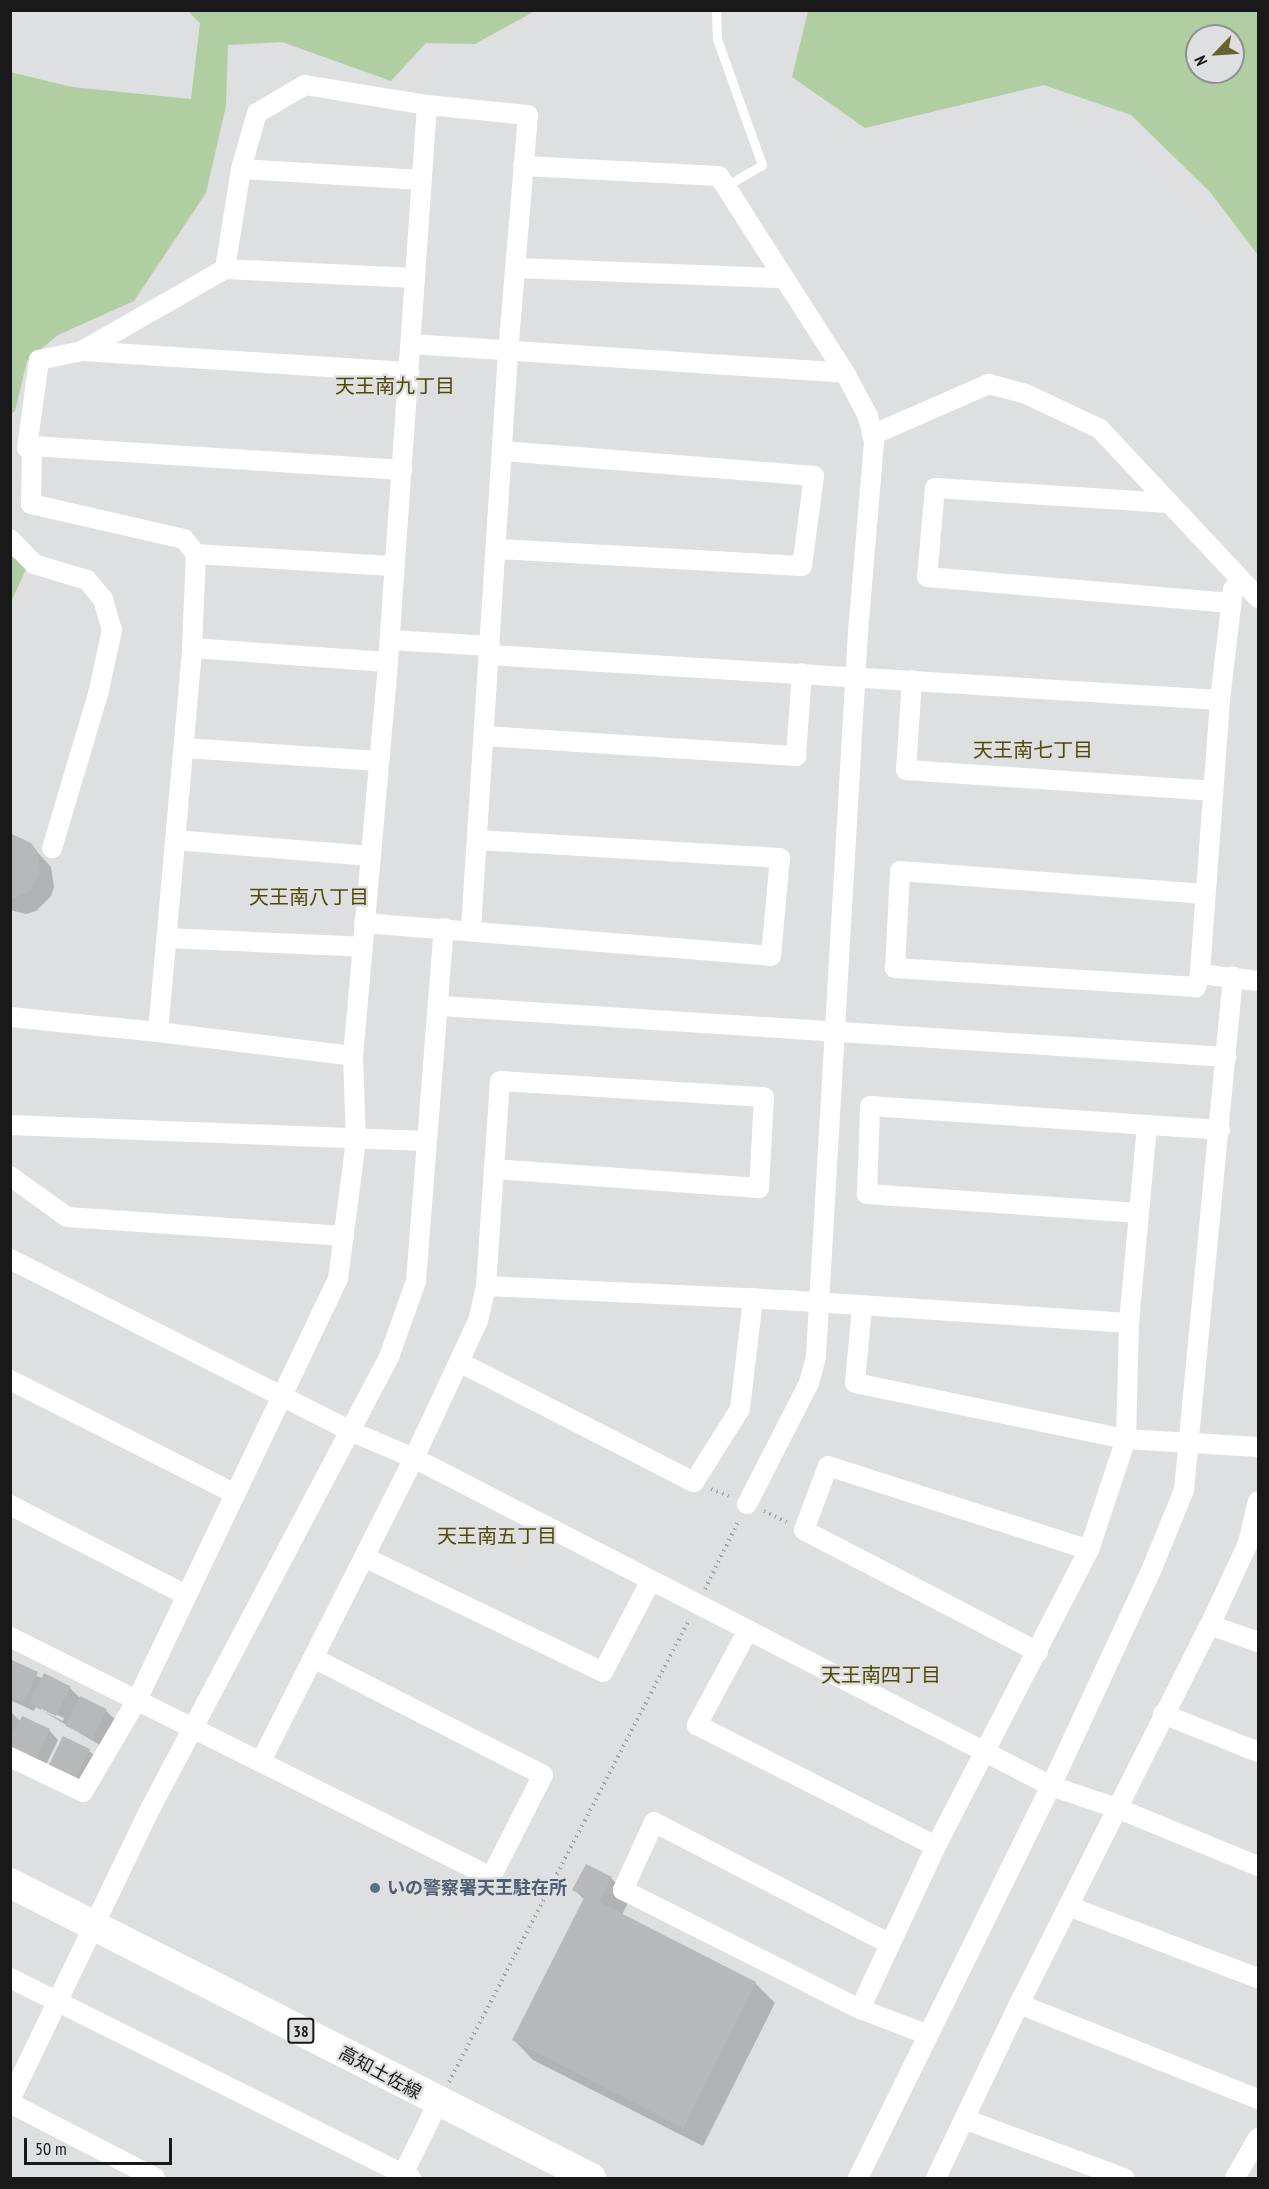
<!DOCTYPE html>
<meta charset="utf-8">
<style>
body{margin:0}
#map{position:relative;width:1269px;height:2189px;overflow:hidden;background:#dedfe1;font-family:"PT Sans Narrow","Noto Sans JP",sans-serif}
div>[style]{position:absolute}
.green>*{inset:0;background:#b1cea2}
.shadow>*{inset:0;background:#0003}
.building>*{inset:0;background:#b7b8ba;transform-origin:0 0}
.path>*{height:4px;margin-top:-2px;transform-origin:0;background:repeating-linear-gradient(90deg,#a1a2a3 0 1.5px,transparent 0 6px)}
.service>*{height:9px;margin:-4.5px;padding:0 4.5px;transform-origin:4.5px;border-radius:4.5px;background:#fff}
.minor>*{height:20px;margin:-10px;padding:0 10px;transform-origin:10px;border-radius:10px;background:#fff}
.primary>*{height:30px;margin:-15px;padding:0 15px;transform-origin:15px;border-radius:15px;background:#fff}
.dots>*{width:16px;height:16px;translate:-50% -50%;box-sizing:border-box;border:3px solid #dedfe1;border-radius:50%}
span{translate:-50% -50%;white-space:nowrap;text-align:center;line-height:1.15;-webkit-text-stroke:4.5px #dedfe1;paint-order:stroke}
.shield-label span{padding:2px 4px;background:#dedfe1;border:2px solid;border-radius:4px;-webkit-text-stroke-width:0}
.shield-label{font-size:16px;color:#19191a;font-weight:700}
.service-label{font-size:18px;color:#4e5e75;font-weight:700}
.left{translate:0 -50%;text-align:left}
.street-label{font-size:18px;color:#19191a}
.neighbourhood-label{font-size:20px;color:#504908}
.frame{position:absolute;inset:0;border:12px solid #19191a;pointer-events:none}
.north{position:absolute;left:1185px;top:24px;width:60px;height:60px;box-sizing:border-box;background:#dedfe1;border:2px solid #8f9091;border-radius:50%;rotate:245deg;font-size:16px;font-weight:700;line-height:24px;text-align:center;color:#19191a}
.north::after{content:'';display:block;margin:auto;width:21px;height:27px;background:#68622e;clip-path:polygon(50% 0,100% 100%,50% 72%,0 100%)}
.scale{position:absolute;left:24px;top:2138px;width:148px;height:27px;box-sizing:border-box;border:3px solid #19191a;border-top:0;padding-left:8px;font-size:18px;line-height:21px;white-space:nowrap;color:#19191a;-webkit-text-stroke:4px #dedfe1;paint-order:stroke}
</style>
<div id="map">
<div class="green">
<i style="clip-path:polygon(188px 11px,535px 11px,475px 44px,426px 43px,391px 81px,282px 42px,228px 45px,226px 106px,206px 193px,134px 301px,58px 335px,27px 361px,15px 411px,11px 414px,10px 72px,72px 87px,191px 99px,200px 23px)"></i>
<i style="clip-path:polygon(evenodd,808px 11px,1258px 11px,1258px 255px,1210px 192px,1131px 115px,1044px 85px,865px 128px,792px 77px,808px 11px,1197px 36px,1233px 36px,1233px 72px,1197px 72px,1197px 36px)"></i>
<i style="clip-path:polygon(11px 556px,27px 567px,11px 602px)"></i>
</div>
<div class="shadow">
<i style="clip-path:polygon(10px 835px,30px 844px,51px 867px,54px 887px,51px 896px,36px 911px,26px 914px,10px 910px)"></i>
<i style="clip-path:polygon(evenodd,10px 1661px,43px 1679px,70px 1688px,80px 1698px,106px 1711px,116px 1720px,103px 1747px,36px 1707px,34px 1711px,10px 1700px,10px 1661px,41px 1707px,64px 1718px,63px 1721px,41px 1710px,41px 1707px)"></i>
<i style="clip-path:polygon(10px 1711px,21px 1722px,49px 1730px,58px 1740px,45px 1767px,10px 1746px)"></i>
<i style="clip-path:polygon(63px 1738px,89px 1751px,99px 1760px,86px 1787px,50px 1765px)"></i>
<i style="clip-path:polygon(611px 1878px,630px 1898px,622px 1915px,755px 1983px,775px 2003px,703px 2146px,533px 2060px,514px 2040px,585px 1900px,574px 1890px)"></i>
</div>
<div class="building">
<i style="clip-path:polygon(10px 833px,31px 843px,37px 851px,40px 871px,31px 890px,10px 900px)"></i>
<i style="clip-path:polygon(10px 1659px,38px 1672px,24px 1702px,10px 1696px)"></i>
<i style="left:44px;top:1673px;width:30px;height:33px;rotate:27deg"></i>
<i style="left:80px;top:1696px;width:30px;height:33px;rotate:26deg"></i>
<i style="left:22px;top:1716px;width:31px;height:33px;rotate:25deg"></i>
<i style="left:63px;top:1736px;width:30px;height:32px;rotate:26deg"></i>
<i style="clip-path:polygon(586px 1864px,612px 1877px,599px 1902px,756px 1982px,683px 2128px,512px 2040px,585px 1896px,572px 1890px)"></i>
</div>
<div class="path">
<i style="left:711px;top:1489px;width:19px;rotate:21deg"></i>
<i style="left:764px;top:1511px;width:25px;rotate:26deg"></i>
<i style="left:705px;top:1589px;width:77px;rotate:-63.8deg"></i>
<i style="left:449px;top:2082px;width:521px;rotate:-62.55deg"></i>
</div>
<div class="service">
<i style="left:716px;top:10px;width:29px;rotate:88deg"></i>
<i style="left:717px;top:39px;width:134px;rotate:70.3deg"></i>
<i style="left:762px;top:165px;width:42px;rotate:149.7deg"></i>
</div>
<div class="minor">
<i style="left:523px;top:166px;width:196px;rotate:2.9deg"></i>
<i style="left:719px;top:176px;width:234px;rotate:57.4deg"></i>
<i style="left:845px;top:373px;width:49px;rotate:61.9deg"></i>
<i style="left:868px;top:416px;width:27px;rotate:77deg"></i>
<i style="left:874px;top:442px;width:191px;rotate:94.8deg"></i>
<i style="left:858px;top:632px;width:726px;rotate:93.32deg"></i>
<i style="left:816px;top:1357px;width:27px;rotate:105deg"></i>
<i style="left:809px;top:1383px;width:136px;rotate:117.1deg"></i>
<i style="left:241px;top:169px;width:181px;rotate:3.5deg"></i>
<i style="left:517px;top:268px;width:266px;rotate:2.2deg"></i>
<i style="left:225px;top:269px;width:190px;rotate:2.7deg"></i>
<i style="left:411px;top:344px;width:435px;rotate:3.8deg"></i>
<i style="left:82px;top:351px;width:165px;rotate:-29.8deg"></i>
<i style="left:225px;top:269px;width:101px;rotate:-80.9deg"></i>
<i style="left:241px;top:169px;width:58px;rotate:-74.1deg"></i>
<i style="left:257px;top:113px;width:56px;rotate:-30.3deg"></i>
<i style="left:305px;top:85px;width:124px;rotate:9.3deg"></i>
<i style="left:427px;top:105px;width:101px;rotate:5.7deg"></i>
<i style="left:528px;top:115px;width:239px;rotate:94.8deg"></i>
<i style="left:508px;top:353px;width:577px;rotate:93.68deg"></i>
<i style="left:872px;top:435px;width:128px;rotate:-23.6deg"></i>
<i style="left:989px;top:384px;width:38px;rotate:15deg"></i>
<i style="left:1026px;top:394px;width:82px;rotate:25.3deg"></i>
<i style="left:1100px;top:429px;width:231px;rotate:46.9deg"></i>
<i style="left:32px;top:446px;width:371px;rotate:3.7deg"></i>
<i style="left:1169px;top:503px;width:234px;rotate:-176.3deg"></i>
<i style="left:935px;top:488px;width:89px;rotate:95.1deg"></i>
<i style="left:927px;top:577px;width:305px;rotate:4.9deg"></i>
<i style="left:10px;top:539px;width:35px;rotate:46deg"></i>
<i style="left:34px;top:564px;width:55px;rotate:16.8deg"></i>
<i style="left:87px;top:580px;width:25px;rotate:50deg"></i>
<i style="left:103px;top:599px;width:32px;rotate:74deg"></i>
<i style="left:112px;top:630px;width:66px;rotate:102.3deg"></i>
<i style="left:98px;top:694px;width:161px;rotate:106.6deg"></i>
<i style="left:498px;top:549px;width:304px;rotate:3.2deg"></i>
<i style="left:802px;top:566px;width:91px;rotate:-82.4deg"></i>
<i style="left:814px;top:476px;width:312px;rotate:-175.4deg"></i>
<i style="left:196px;top:554px;width:199px;rotate:3.5deg"></i>
<i style="left:390px;top:640px;width:100px;rotate:3.4deg"></i>
<i style="left:192px;top:648px;width:196px;rotate:4.1deg"></i>
<i style="left:490px;top:655px;width:731px;rotate:3.53deg"></i>
<i style="left:1220px;top:700px;width:275px;rotate:94.2deg"></i>
<i style="left:1200px;top:974px;width:58px;rotate:6.9deg"></i>
<i style="left:912px;top:680px;width:90px;rotate:93.8deg"></i>
<i style="left:906px;top:770px;width:306px;rotate:3.9deg"></i>
<i style="left:1220px;top:700px;width:112px;rotate:-83.3deg"></i>
<i style="left:485px;top:736px;width:312px;rotate:3.7deg"></i>
<i style="left:796px;top:756px;width:83px;rotate:-85.9deg"></i>
<i style="left:184px;top:748px;width:195px;rotate:3.8deg"></i>
<i style="left:175px;top:840px;width:196px;rotate:4.7deg"></i>
<i style="left:364px;top:923px;width:408px;rotate:4.6deg"></i>
<i style="left:771px;top:956px;width:98px;rotate:-84.8deg"></i>
<i style="left:780px;top:858px;width:303px;rotate:-176.6deg"></i>
<i style="left:167px;top:938px;width:195px;rotate:2.6deg"></i>
<i style="left:1200px;top:974px;width:14px;rotate:107deg"></i>
<i style="left:1196px;top:987px;width:302px;rotate:-176.4deg"></i>
<i style="left:895px;top:968px;width:97px;rotate:-87deg"></i>
<i style="left:900px;top:871px;width:306px;rotate:4.3deg"></i>
<i style="left:440px;top:1006px;width:788px;rotate:3.71deg"></i>
<i style="left:10px;top:1017px;width:149px;rotate:5.8deg"></i>
<i style="left:158px;top:1032px;width:386px;rotate:-84.9deg"></i>
<i style="left:192px;top:648px;width:94px;rotate:-87.6deg"></i>
<i style="left:196px;top:554px;width:19px;rotate:-129deg"></i>
<i style="left:184px;top:539px;width:157px;rotate:-167.1deg"></i>
<i style="left:31px;top:504px;width:58px;rotate:-89deg"></i>
<i style="left:32px;top:446px;width:5px;rotate:158deg"></i>
<i style="left:27px;top:448px;width:89px;rotate:-82.2deg"></i>
<i style="left:39px;top:360px;width:44px;rotate:-11.8deg"></i>
<i style="left:82px;top:351px;width:328px;rotate:3.7deg"></i>
<i style="left:158px;top:1032px;width:196px;rotate:7deg"></i>
<i style="left:10px;top:1125px;width:415px;rotate:2.2deg"></i>
<i style="left:10px;top:1176px;width:70px;rotate:35.7deg"></i>
<i style="left:67px;top:1217px;width:278px;rotate:3.9deg"></i>
<i style="left:1139px;top:1213px;width:273px;rotate:-176deg"></i>
<i style="left:867px;top:1194px;width:88px;rotate:-88deg"></i>
<i style="left:870px;top:1106px;width:351px;rotate:3.9deg"></i>
<i style="left:10px;top:1259px;width:381px;rotate:26.8deg"></i>
<i style="left:350px;top:1431px;width:69px;rotate:22.9deg"></i>
<i style="left:414px;top:1458px;width:716px;rotate:27.24deg"></i>
<i style="left:1051px;top:1786px;width:72px;rotate:18.7deg"></i>
<i style="left:1119px;top:1809px;width:150px;rotate:22.3deg"></i>
<i style="left:486px;top:1286px;width:298px;rotate:2.7deg"></i>
<i style="left:784px;top:1300px;width:346px;rotate:3.8deg"></i>
<i style="left:862px;top:1307px;width:76px;rotate:95.3deg"></i>
<i style="left:855px;top:1383px;width:277px;rotate:11.7deg"></i>
<i style="left:1126px;top:1439px;width:132px;rotate:3.5deg"></i>
<i style="left:459px;top:1362px;width:264px;rotate:27.1deg"></i>
<i style="left:694px;top:1482px;width:86px;rotate:-57.8deg"></i>
<i style="left:740px;top:1409px;width:112px;rotate:-83.3deg"></i>
<i style="left:10px;top:1380px;width:253px;rotate:26.8deg"></i>
<i style="left:10px;top:1505px;width:198px;rotate:27.1deg"></i>
<i style="left:364px;top:1557px;width:265px;rotate:25.7deg"></i>
<i style="left:603px;top:1672px;width:102px;rotate:-62.4deg"></i>
<i style="left:1210px;top:1625px;width:51px;rotate:19.5deg"></i>
<i style="left:747px;top:1632px;width:106px;rotate:118.3deg"></i>
<i style="left:697px;top:1725px;width:268px;rotate:26.9deg"></i>
<i style="left:10px;top:1637px;width:538px;rotate:26.52deg"></i>
<i style="left:491px;top:1877px;width:114px;rotate:-63deg"></i>
<i style="left:543px;top:1775px;width:258px;rotate:-153deg"></i>
<i style="left:1038px;top:1652px;width:264px;rotate:-152.5deg"></i>
<i style="left:804px;top:1530px;width:68px;rotate:-69.4deg"></i>
<i style="left:828px;top:1466px;width:274px;rotate:17.8deg"></i>
<i style="left:1163px;top:1714px;width:102px;rotate:21.8deg"></i>
<i style="left:10px;top:1757px;width:81px;rotate:25.6deg"></i>
<i style="left:83px;top:1792px;width:107px;rotate:-59.6deg"></i>
<i style="left:137px;top:1700px;width:467px;rotate:-64.5deg"></i>
<i style="left:338px;top:1279px;width:139px;rotate:-82.6deg"></i>
<i style="left:356px;top:1141px;width:85px;rotate:-92deg"></i>
<i style="left:353px;top:1056px;width:396px;rotate:-84.9deg"></i>
<i style="left:388px;top:662px;width:558px;rotate:-85.99deg"></i>
<i style="left:261px;top:1761px;width:339px;rotate:-63.2deg"></i>
<i style="left:414px;top:1458px;width:151px;rotate:-65deg"></i>
<i style="left:478px;top:1321px;width:36px;rotate:-77deg"></i>
<i style="left:486px;top:1286px;width:205px;rotate:-86.1deg"></i>
<i style="left:500px;top:1081px;width:264px;rotate:3.5deg"></i>
<i style="left:764px;top:1097px;width:91px;rotate:93.1deg"></i>
<i style="left:759px;top:1188px;width:266px;rotate:-175.9deg"></i>
<i style="left:1068px;top:1906px;width:203px;rotate:20.8deg"></i>
<i style="left:888px;top:1943px;width:263px;rotate:-152.7deg"></i>
<i style="left:654px;top:1822px;width:75px;rotate:114.5deg"></i>
<i style="left:623px;top:1890px;width:265px;rotate:26.7deg"></i>
<i style="left:860px;top:2009px;width:71px;rotate:20.7deg"></i>
<i style="left:10px;top:1978px;width:448px;rotate:26.5deg"></i>
<i style="left:1019px;top:2004px;width:257px;rotate:21.7deg"></i>
<i style="left:860px;top:2009px;width:180px;rotate:-65deg"></i>
<i style="left:936px;top:1846px;width:333px;rotate:-62.7deg"></i>
<i style="left:1089px;top:1550px;width:117px;rotate:-71.6deg"></i>
<i style="left:1126px;top:1439px;width:116px;rotate:-88.5deg"></i>
<i style="left:1129px;top:1323px;width:197px;rotate:-84.8deg"></i>
<i style="left:10px;top:2100px;width:318px;rotate:-64.3deg"></i>
<i style="left:148px;top:1813px;width:516px;rotate:-62.14deg"></i>
<i style="left:389px;top:1357px;width:81px;rotate:-70.4deg"></i>
<i style="left:416px;top:1281px;width:354px;rotate:-85.5deg"></i>
<i style="left:10px;top:2103px;width:163px;rotate:27.3deg"></i>
<i style="left:964px;top:2119px;width:171px;rotate:20.2deg"></i>
<i style="left:401px;top:2178px;width:84px;rotate:-63.7deg"></i>
<i style="left:858px;top:2178px;width:437px;rotate:-63.8deg"></i>
<i style="left:1051px;top:1786px;width:242px;rotate:-65.1deg"></i>
<i style="left:1153px;top:1566px;width:82px;rotate:-67.8deg"></i>
<i style="left:1184px;top:1490px;width:516px;rotate:-84.55deg"></i>
<i style="left:936px;top:2178px;width:193px;rotate:-64.5deg"></i>
<i style="left:1019px;top:2004px;width:424px;rotate:-63.3deg"></i>
<i style="left:1210px;top:1625px;width:90px;rotate:-65.1deg"></i>
<i style="left:1248px;top:1543px;width:43px;rotate:-76.6deg"></i>
<i style="left:1235px;top:2178px;width:46px;rotate:-60.1deg"></i>
</div>
<div class="primary">
<i style="left:10px;top:1883px;width:652px;rotate:26.92deg"></i>
</div>
<div class="dots">
<i style="left:375px;top:1888px;background:#5c6f8a"></i>
</div>
<div class="shield-label">
<span style="left:301px;top:2031px">38</span>
</div>
<div class="service-label">
<span class="left" style="left:387px;top:1888px">いの警察署天王駐在所</span>
</div>
<div class="street-label">
<span style="left:380px;top:2073px;rotate:28deg">高知土佐線</span>
</div>
<div class="neighbourhood-label">
<span style="left:395px;top:386px">天王南九丁目</span>
<span style="left:1033px;top:750px">天王南七丁目</span>
<span style="left:309px;top:897px">天王南八丁目</span>
<span style="left:497px;top:1536px">天王南五丁目</span>
<span style="left:881px;top:1675px">天王南四丁目</span>
</div>
<div class="frame"></div>
<div class="north">N</div>
<div class="scale">50 m</div>
</div>
